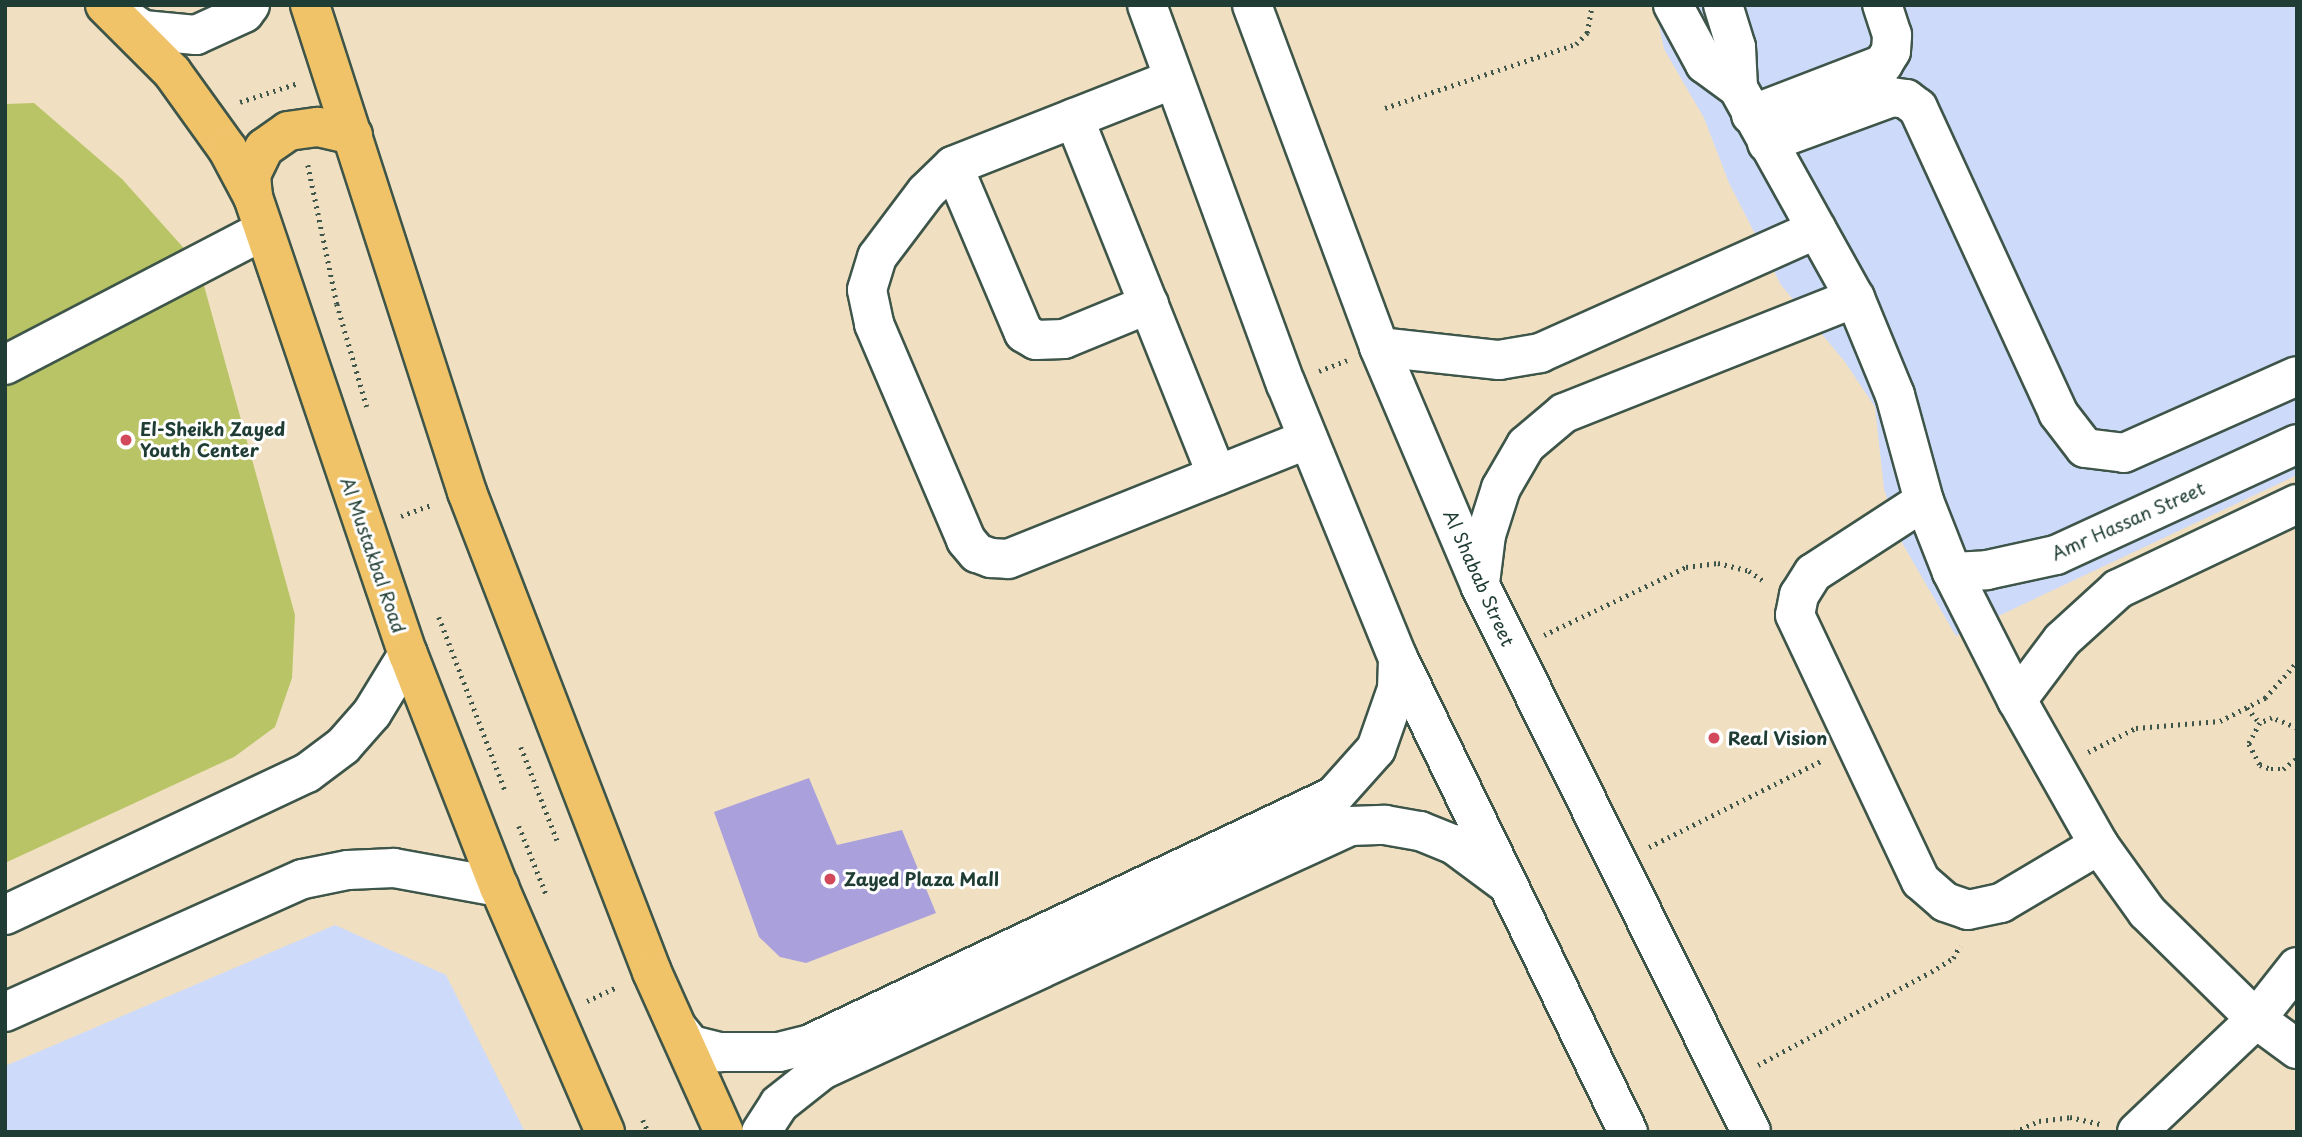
<!DOCTYPE html>
<style>
body{margin:0}
#map{position:relative;width:2302px;height:1137px;overflow:hidden;background:#f0e0c1;font-family:"Playpen Sans",sans-serif}
div>[style]{position:absolute}
.built>*{inset:0;background:#cedafa}
.green>*{inset:0;background:#b8c466}
.building>*{inset:0;background:#aaa0dc}
.path>*{height:4.5px;margin-top:-2.25px;transform-origin:0;background:repeating-linear-gradient(90deg,#3e5549 0 2px,transparent 0 7px)}
.roads{filter:drop-shadow(2px 0 #3e5549) drop-shadow(-2px 0 #3e5549) drop-shadow(0 2px #3e5549) drop-shadow(0 -2px #3e5549)}
.minor>*{height:38px;margin:-19px;padding:0 19px;transform-origin:19px;border-radius:19px;background:#fff}
.major>*{height:38px;margin:-19px;padding:0 19px;transform-origin:19px;border-radius:19px;background:#f1c369}
.dots>*{width:19px;height:19px;translate:-50% -50%;box-sizing:border-box;border:4px solid #fff;border-radius:50%}
span{translate:-50% -50%;white-space:nowrap;text-align:center;line-height:1.15;-webkit-text-stroke:6px #fff;paint-order:stroke}
.poi-label{font-size:18px;color:#1f3d34;font-weight:700}
.left{translate:0 -50%;text-align:left}
.street-label{font-size:18px;color:#1f3d34}
.frame{position:absolute;inset:0;border:7px solid #1f3d34;pointer-events:none}
</style>
<div id="map">
<div class="built">
<i style="clip-path:polygon(1681px 5px,2297px 5px,2297px 475px,1956px 636px,1901px 541px,1884px 489px,1875px 407px,1845px 362px,1781px 285px,1729px 183px,1704px 118px,1664px 49px,1657px 15px)"></i>
<i style="clip-path:polygon(335px 925px,446px 975px,525px 1132px,5px 1132px,5px 1066px)"></i>
</div>
<div class="green">
<i style="clip-path:polygon(34px 103px,122px 179px,198px 264px,295px 615px,292px 678px,275px 727px,234px 757px,5px 863px,5px 104px)"></i>
</div>
<div class="building">
<i style="clip-path:polygon(809px 778px,837px 845px,902px 830px,936px 913px,806px 963px,780px 957px,759px 937px,714px 812px)"></i>
</div>
<div class="path">
<i style="left:240px;top:102px;width:61px;rotate:-18.1deg"></i>
<i style="left:1385px;top:108px;width:201px;rotate:-18.5deg"></i>
<i style="left:1576px;top:44px;width:16px;rotate:-45deg"></i>
<i style="left:1587px;top:33px;width:28px;rotate:-80deg"></i>
<i style="left:308px;top:165px;width:142px;rotate:78.2deg"></i>
<i style="left:337px;top:304px;width:107px;rotate:73.8deg"></i>
<i style="left:1319px;top:371px;width:30px;rotate:-21deg"></i>
<i style="left:401px;top:516px;width:33px;rotate:-20deg"></i>
<i style="left:439px;top:617px;width:187px;rotate:69.1deg"></i>
<i style="left:1544px;top:635px;width:157px;rotate:-25.6deg"></i>
<i style="left:1686px;top:567px;width:32px;rotate:-7deg"></i>
<i style="left:1718px;top:563px;width:32px;rotate:14deg"></i>
<i style="left:1749px;top:571px;width:18px;rotate:34deg"></i>
<i style="left:2247px;top:708px;width:20px;rotate:49deg"></i>
<i style="left:2297px;top:728px;width:27px;rotate:-158deg"></i>
<i style="left:2272px;top:718px;width:13px;rotate:157deg"></i>
<i style="left:2260px;top:723px;width:24px;rotate:118deg"></i>
<i style="left:2249px;top:744px;width:24px;rotate:62deg"></i>
<i style="left:2260px;top:765px;width:12px;rotate:20deg"></i>
<i style="left:2271px;top:769px;width:12px"></i>
<i style="left:2283px;top:769px;width:18px;rotate:-38deg"></i>
<i style="left:521px;top:747px;width:100px;rotate:68.8deg"></i>
<i style="left:2088px;top:752px;width:54px;rotate:-26.6deg"></i>
<i style="left:2136px;top:728px;width:84px;rotate:-4.8deg"></i>
<i style="left:2220px;top:721px;width:51px;rotate:-27.1deg"></i>
<i style="left:2265px;top:698px;width:48px;rotate:-48.4deg"></i>
<i style="left:519px;top:826px;width:75px;rotate:68.2deg"></i>
<i style="left:1649px;top:847px;width:195px;rotate:-26.6deg"></i>
<i style="left:587px;top:1001px;width:33px;rotate:-25deg"></i>
<i style="left:1758px;top:1065px;width:196px;rotate:-28.3deg"></i>
<i style="left:1931px;top:972px;width:26px;rotate:-32deg"></i>
<i style="left:1953px;top:958px;width:14px;rotate:-60deg"></i>
<i style="left:643px;top:1120px;width:13px;rotate:67deg"></i>
<i style="left:2014px;top:1132px;width:27px;rotate:-24deg"></i>
<i style="left:2039px;top:1121px;width:31px;rotate:-7deg"></i>
<i style="left:2070px;top:1117px;width:31px;rotate:13deg"></i>
</div>
<div class="roads">
<div class="minor">
<i style="left:1147px;top:5px;width:404px;rotate:69.9deg"></i>
<i style="left:1286px;top:384px;width:296px;rotate:67.8deg"></i>
<i style="left:1398px;top:658px;width:527px;rotate:64.12deg"></i>
<i style="left:1252px;top:5px;width:365px;rotate:69.6deg"></i>
<i style="left:1379px;top:347px;width:259px;rotate:67deg"></i>
<i style="left:1480px;top:585px;width:610px;rotate:63.64deg"></i>
<i style="left:1673px;top:5px;width:67px;rotate:61.5deg"></i>
<i style="left:1705px;top:64px;width:41px;rotate:36deg"></i>
<i style="left:1723px;top:5px;width:44px;rotate:72.8deg"></i>
<i style="left:1736px;top:47px;width:41px;rotate:87.2deg"></i>
<i style="left:1738px;top:88px;width:240px;rotate:60.9deg"></i>
<i style="left:1855px;top:298px;width:105px;rotate:67.6deg"></i>
<i style="left:1895px;top:395px;width:110px;rotate:74.7deg"></i>
<i style="left:1924px;top:501px;width:76px;rotate:68.5deg"></i>
<i style="left:1952px;top:572px;width:144px;rotate:63.1deg"></i>
<i style="left:2017px;top:700px;width:167px;rotate:60.5deg"></i>
<i style="left:2099px;top:845px;width:82px;rotate:54.4deg"></i>
<i style="left:2147px;top:912px;width:153px;rotate:44.5deg"></i>
<i style="left:2256px;top:1019px;width:51px;rotate:36.2deg"></i>
<i style="left:114px;top:10px;width:35px;rotate:35deg"></i>
<i style="left:143px;top:30px;width:53px;rotate:5.4deg"></i>
<i style="left:196px;top:35px;width:53px;rotate:-24.6deg"></i>
<i style="left:244px;top:13px;width:10px;rotate:-53deg"></i>
<i style="left:1171px;top:80px;width:234px;rotate:158.5deg"></i>
<i style="left:953px;top:166px;width:37px;rotate:136deg"></i>
<i style="left:926px;top:192px;width:81px;rotate:127deg"></i>
<i style="left:877px;top:257px;width:34px;rotate:107deg"></i>
<i style="left:867px;top:290px;width:35px;rotate:78deg"></i>
<i style="left:874px;top:324px;width:235px;rotate:66.9deg"></i>
<i style="left:966px;top:540px;width:17px;rotate:50deg"></i>
<i style="left:977px;top:553px;width:15px;rotate:20deg"></i>
<i style="left:991px;top:558px;width:17px;rotate:3deg"></i>
<i style="left:1008px;top:559px;width:323px;rotate:-21.8deg"></i>
<i style="left:1751px;top:115px;width:142px;rotate:-21.1deg"></i>
<i style="left:1883px;top:64px;width:15px;rotate:-58deg"></i>
<i style="left:1891px;top:51px;width:16px;rotate:-86deg"></i>
<i style="left:1892px;top:35px;width:32px;rotate:-108deg"></i>
<i style="left:1074px;top:118px;width:385px;rotate:68.2deg"></i>
<i style="left:1767px;top:143px;width:133px;rotate:-20.2deg"></i>
<i style="left:1892px;top:97px;width:14px;rotate:8deg"></i>
<i style="left:1906px;top:99px;width:15px;rotate:37deg"></i>
<i style="left:1918px;top:108px;width:336px;rotate:65.3deg"></i>
<i style="left:2058px;top:413px;width:44px;rotate:52.4deg"></i>
<i style="left:2085px;top:448px;width:39px;rotate:7deg"></i>
<i style="left:2124px;top:453px;width:189px;rotate:-24deg"></i>
<i style="left:953px;top:166px;width:181px;rotate:67deg"></i>
<i style="left:1024px;top:333px;width:14px;rotate:30deg"></i>
<i style="left:1036px;top:340px;width:28px;rotate:-2deg"></i>
<i style="left:1064px;top:339px;width:92px;rotate:-22.4deg"></i>
<i style="left:1379px;top:347px;width:121px;rotate:6.2deg"></i>
<i style="left:1499px;top:360px;width:42px;rotate:-9.7deg"></i>
<i style="left:1540px;top:353px;width:303px;rotate:-24.1deg"></i>
<i style="left:5px;top:365px;width:290px;rotate:-27.5deg"></i>
<i style="left:1924px;top:501px;width:132px;rotate:147deg"></i>
<i style="left:1813px;top:573px;width:26px;rotate:122deg"></i>
<i style="left:1799px;top:595px;width:20px;rotate:101deg"></i>
<i style="left:1795px;top:615px;width:294px;rotate:64.7deg"></i>
<i style="left:1921px;top:881px;width:32px;rotate:41deg"></i>
<i style="left:1945px;top:902px;width:24px;rotate:19deg"></i>
<i style="left:1968px;top:910px;width:34px;rotate:-12deg"></i>
<i style="left:2001px;top:903px;width:114px;rotate:-30.6deg"></i>
<i style="left:1952px;top:572px;width:35px;rotate:-3deg"></i>
<i style="left:1987px;top:570px;width:71px;rotate:-12.3deg"></i>
<i style="left:2056px;top:555px;width:265px;rotate:-24.7deg"></i>
<i style="left:1480px;top:583px;width:48px;rotate:-82.9deg"></i>
<i style="left:1486px;top:535px;width:49px;rotate:-72.3deg"></i>
<i style="left:1501px;top:488px;width:50px;rotate:-59.8deg"></i>
<i style="left:1526px;top:445px;width:50px;rotate:-40.1deg"></i>
<i style="left:1564px;top:413px;width:313px;rotate:-21.6deg"></i>
<i style="left:2017px;top:700px;width:75px;rotate:-53.1deg"></i>
<i style="left:2062px;top:640px;width:76px;rotate:-42.3deg"></i>
<i style="left:2118px;top:589px;width:198px;rotate:-25.4deg"></i>
<i style="left:5px;top:915px;width:334px;rotate:-25.2deg"></i>
<i style="left:307px;top:773px;width:45px;rotate:-36.9deg"></i>
<i style="left:343px;top:746px;width:44px;rotate:-48.7deg"></i>
<i style="left:372px;top:713px;width:69px;rotate:-58.6deg"></i>
<i style="left:5px;top:1012px;width:326px;rotate:-24.1deg"></i>
<i style="left:303px;top:879px;width:46px;rotate:-11.3deg"></i>
<i style="left:348px;top:870px;width:46px;rotate:-2.5deg"></i>
<i style="left:394px;top:868px;width:107px;rotate:10.3deg"></i>
<i style="left:678px;top:1029px;width:21px;rotate:51deg"></i>
<i style="left:691px;top:1045px;width:30px;rotate:14deg"></i>
<i style="left:720px;top:1052px;width:59px"></i>
<i style="left:779px;top:1052px;width:30px;rotate:-14deg"></i>
<i style="left:808px;top:1045px;width:582px;rotate:-25.33deg"></i>
<i style="left:1334px;top:796px;width:63px;rotate:-48.2deg"></i>
<i style="left:1376px;top:749px;width:64px;rotate:-70.7deg"></i>
<i style="left:1397px;top:689px;width:31px;rotate:-88deg"></i>
<i style="left:761px;top:1132px;width:33px;rotate:-57deg"></i>
<i style="left:779px;top:1104px;width:55px;rotate:-38.3deg"></i>
<i style="left:822px;top:1070px;width:582px;rotate:-24.8deg"></i>
<i style="left:1350px;top:826px;width:35px;rotate:-2deg"></i>
<i style="left:1385px;top:825px;width:36px;rotate:10deg"></i>
<i style="left:1420px;top:831px;width:35px;rotate:22deg"></i>
<i style="left:1453px;top:844px;width:62px;rotate:36.5deg"></i>
<i style="left:2137px;top:1132px;width:164px;rotate:-43.5deg"></i>
<i style="left:2256px;top:1019px;width:66px;rotate:-51.7deg"></i>
</div>
<div class="major">
<i style="left:105px;top:5px;width:95px;rotate:45deg"></i>
<i style="left:172px;top:72px;width:96px;rotate:54.3deg"></i>
<i style="left:228px;top:150px;width:53px;rotate:62deg"></i>
<i style="left:253px;top:197px;width:483px;rotate:71.3deg"></i>
<i style="left:408px;top:654px;width:250px;rotate:68.7deg"></i>
<i style="left:499px;top:887px;width:267px;rotate:66.6deg"></i>
<i style="left:310px;top:5px;width:512px;rotate:72.13deg"></i>
<i style="left:467px;top:492px;width:514px;rotate:68.92deg"></i>
<i style="left:652px;top:972px;width:175px;rotate:65.8deg"></i>
<i style="left:253px;top:197px;width:22px;rotate:-95deg"></i>
<i style="left:251px;top:175px;width:30px;rotate:-64deg"></i>
<i style="left:264px;top:148px;width:29px;rotate:-35deg"></i>
<i style="left:288px;top:131px;width:30px;rotate:-8deg"></i>
<i style="left:318px;top:127px;width:36px;rotate:13deg"></i>
</div>
</div>
<div class="dots">
<i style="left:126px;top:440px;background:#d1495b"></i>
<i style="left:1714px;top:738px;background:#d1495b"></i>
<i style="left:830px;top:879px;background:#d1495b"></i>
</div>
<div class="poi-label">
<span class="left" style="left:140px;top:440px">El-Sheikh Zayed<br>Youth Center</span>
<span class="left" style="left:1728px;top:738px">Real Vision</span>
<span class="left" style="left:844px;top:879px">Zayed Plaza Mall</span>
</div>
<div class="street-label">
<span style="left:2128px;top:521px;rotate:-24deg">Amr Hassan Street</span>
<span style="left:373px;top:555px;rotate:71deg">Al Mustakbal Road</span>
<span style="left:1479px;top:578px;rotate:66deg">Al Shabab Street</span>
</div>
<div class="frame"></div>
</div>
